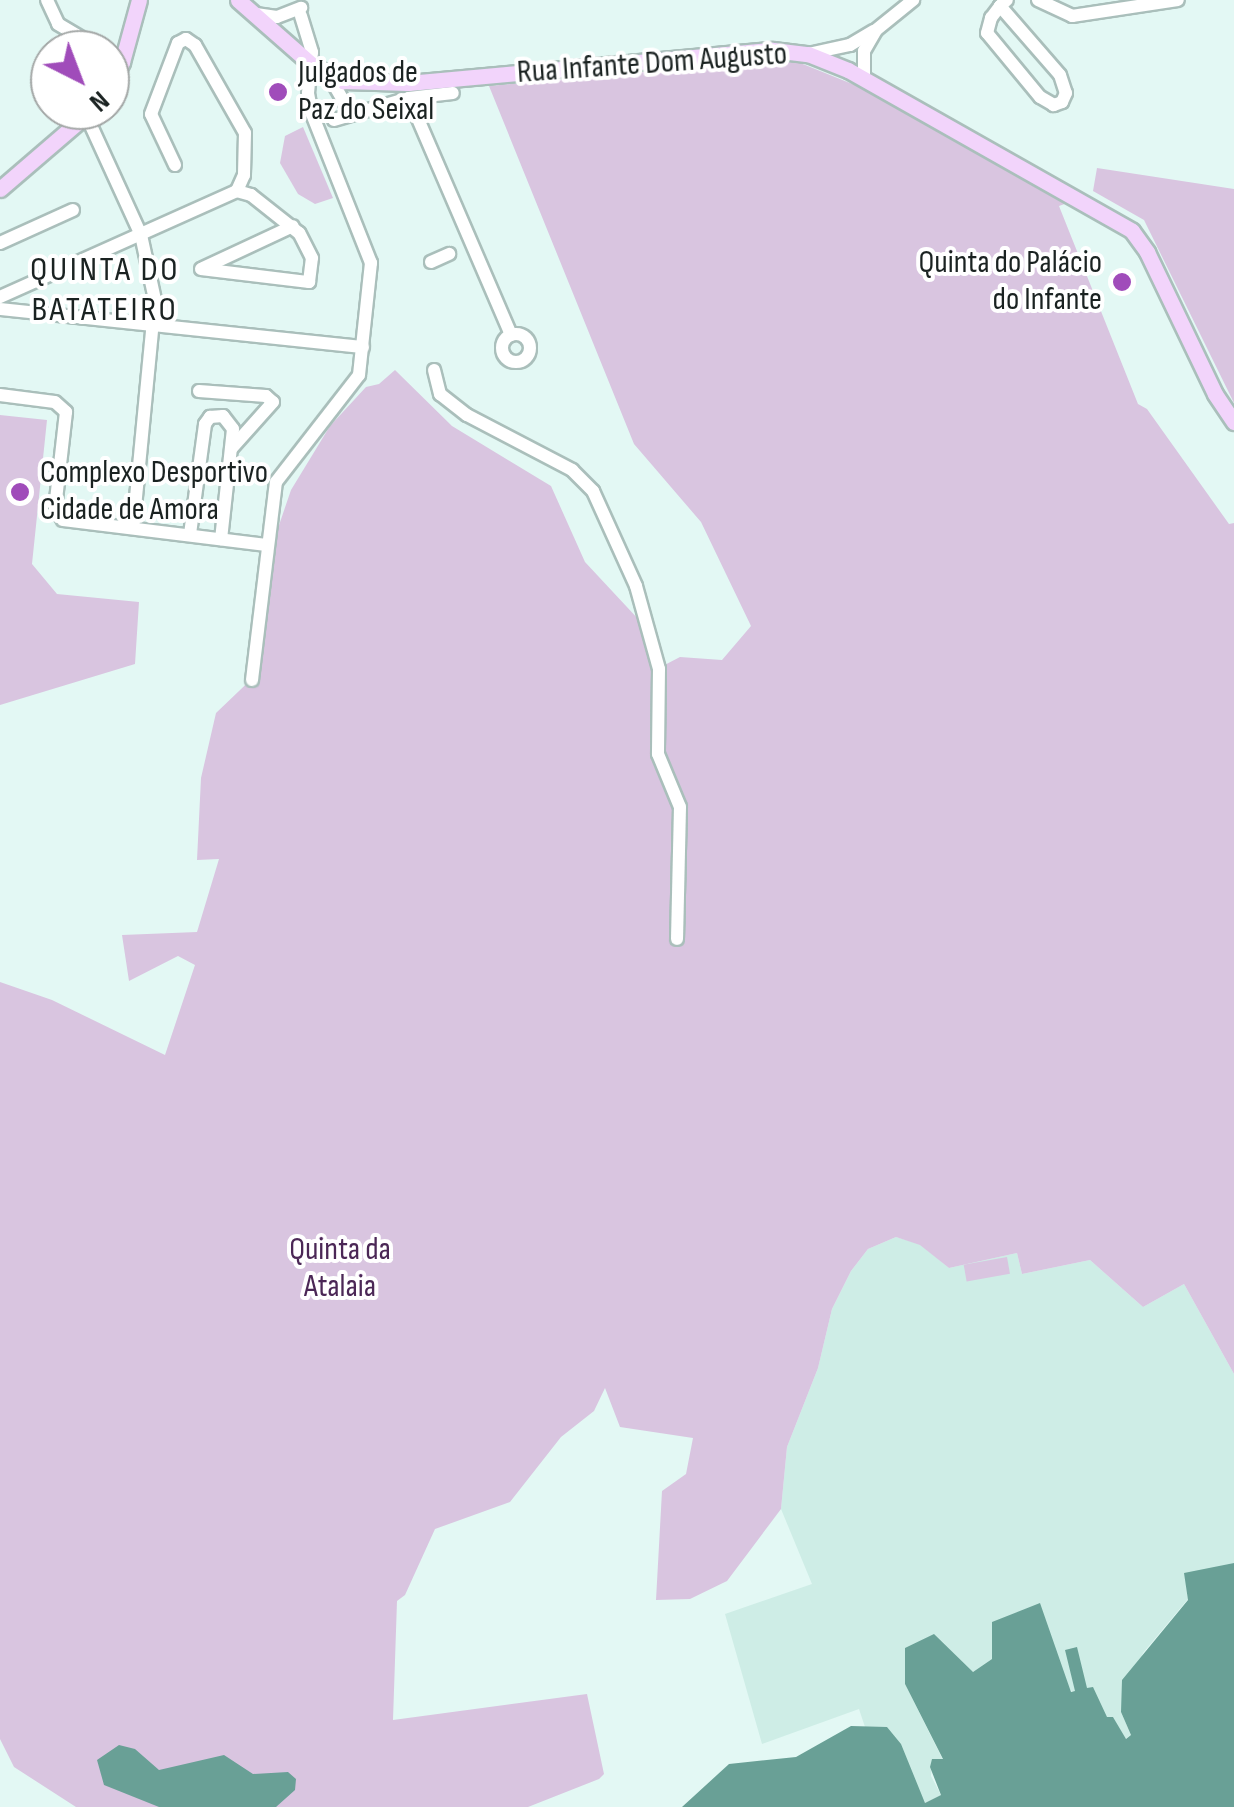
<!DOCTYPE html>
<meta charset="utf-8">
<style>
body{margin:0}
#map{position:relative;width:1234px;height:1807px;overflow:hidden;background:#e3f8f4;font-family:"Sofia Sans Condensed",sans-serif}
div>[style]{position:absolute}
.built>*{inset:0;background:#ceede6}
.green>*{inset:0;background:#d9c5e0;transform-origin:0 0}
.water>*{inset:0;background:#69a096}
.roads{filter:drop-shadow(2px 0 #aabfbb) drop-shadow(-2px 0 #aabfbb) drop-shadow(0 2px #aabfbb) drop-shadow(0 -2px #aabfbb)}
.minor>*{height:12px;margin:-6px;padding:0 6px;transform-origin:6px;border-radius:6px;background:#fff}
.minor>.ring{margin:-6px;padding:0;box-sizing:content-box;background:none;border:12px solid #fff;border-radius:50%}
.major>*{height:15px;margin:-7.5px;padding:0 7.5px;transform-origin:7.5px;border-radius:7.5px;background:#f2d4fb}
.dots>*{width:28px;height:28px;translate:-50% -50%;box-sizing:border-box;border:5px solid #fff;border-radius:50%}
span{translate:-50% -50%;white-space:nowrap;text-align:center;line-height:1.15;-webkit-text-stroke:8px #fff;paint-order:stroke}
.street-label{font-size:32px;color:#1a2221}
.poi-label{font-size:32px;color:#1a2221}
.left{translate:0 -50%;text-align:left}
.right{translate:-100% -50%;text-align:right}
.park-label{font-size:32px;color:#4b2756}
.neighbourhood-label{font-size:35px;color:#1a2221;letter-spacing:2.5px}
.north{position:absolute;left:30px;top:30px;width:100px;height:100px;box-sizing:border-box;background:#fff;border:2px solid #a3a7a6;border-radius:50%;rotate:138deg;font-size:28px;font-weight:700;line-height:40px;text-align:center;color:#1a2221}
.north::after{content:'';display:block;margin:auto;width:35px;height:45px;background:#a04cba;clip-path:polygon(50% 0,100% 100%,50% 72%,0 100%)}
</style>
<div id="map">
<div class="built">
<i style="clip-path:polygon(896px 1237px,920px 1244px,949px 1268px,1017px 1253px,1022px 1274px,1090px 1260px,1143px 1307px,1184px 1284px,1234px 1374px,1234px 1563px,1185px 1574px,1188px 1599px,1143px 1653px,1121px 1712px,1131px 1735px,1125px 1739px,1113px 1717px,1107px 1718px,1075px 1692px,992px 1659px,973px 1672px,905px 1684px,943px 1760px,932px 1760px,931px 1776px,941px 1795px,925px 1803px,887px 1727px,865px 1727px,859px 1709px,762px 1744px,725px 1614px,812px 1584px,781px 1509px,787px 1447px,818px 1368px,832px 1309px,851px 1271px,868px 1249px)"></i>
</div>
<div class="green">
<i style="clip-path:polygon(788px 58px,872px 92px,1070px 202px,1059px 206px,1138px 404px,1147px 409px,1229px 524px,1234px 523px,1234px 1374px,1184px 1284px,1143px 1307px,1090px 1260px,1022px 1274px,1017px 1253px,949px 1268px,920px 1245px,896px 1237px,868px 1249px,851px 1271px,832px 1309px,818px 1368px,787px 1447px,781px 1509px,727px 1581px,690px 1599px,656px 1600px,662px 1491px,686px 1474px,693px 1438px,620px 1427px,605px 1388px,594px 1411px,561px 1437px,510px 1502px,435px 1529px,405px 1595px,397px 1601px,393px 1720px,587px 1694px,604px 1774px,599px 1779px,528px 1807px,76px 1807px,14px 1767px,0 1739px,0 982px,52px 1000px,165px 1055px,195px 965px,178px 956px,129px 981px,122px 935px,197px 932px,219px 859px,197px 860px,201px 778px,216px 713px,259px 672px,277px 531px,291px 490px,330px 426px,366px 387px,379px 384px,395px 370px,452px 426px,551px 486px,585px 562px,640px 621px,655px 670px,680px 657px,722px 660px,751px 626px,701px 522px,634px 444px,489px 86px)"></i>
<i style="clip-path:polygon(303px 127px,333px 198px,315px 204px,298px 194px,280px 163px,285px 136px)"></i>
<i style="clip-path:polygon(1097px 168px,1234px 189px,1234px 403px,1144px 220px,1093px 191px)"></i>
<i style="clip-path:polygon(0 415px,47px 420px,32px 564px,57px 594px,139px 602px,135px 664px,0 705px)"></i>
<i style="left:1007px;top:1257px;width:17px;height:44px;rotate:80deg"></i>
</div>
<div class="water">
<i style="clip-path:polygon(1234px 1563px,1234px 1807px,682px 1807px,729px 1764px,796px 1757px,851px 1726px,887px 1727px,901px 1744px,925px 1803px,941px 1795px,930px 1767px,932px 1759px,943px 1759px,905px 1684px,905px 1648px,934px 1634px,973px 1672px,992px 1659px,992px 1622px,1040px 1603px,1071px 1692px,1075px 1691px,1065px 1650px,1077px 1647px,1087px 1688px,1093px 1687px,1107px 1717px,1113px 1717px,1126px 1739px,1131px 1735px,1121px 1712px,1122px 1680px,1188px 1600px,1184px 1573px)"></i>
<i style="clip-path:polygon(119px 1745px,135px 1749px,159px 1770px,224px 1755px,253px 1774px,288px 1772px,296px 1779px,295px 1790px,276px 1807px,159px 1807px,104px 1785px,97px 1760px)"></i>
</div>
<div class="roads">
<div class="minor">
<i style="left:47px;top:0;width:26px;rotate:65deg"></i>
<i style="left:58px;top:24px;width:51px;rotate:30.6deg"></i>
<i style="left:1038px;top:0;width:38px;rotate:25deg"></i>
<i style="left:1072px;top:16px;width:107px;rotate:-8.6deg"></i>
<i style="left:1000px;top:6px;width:91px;rotate:49deg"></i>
<i style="left:1060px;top:75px;width:19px;rotate:72deg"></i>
<i style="left:1066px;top:93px;width:10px;rotate:114deg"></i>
<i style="left:1062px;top:102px;width:9px;rotate:159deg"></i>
<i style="left:1054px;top:105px;width:16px;rotate:-150deg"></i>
<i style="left:1040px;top:97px;width:83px;rotate:-129.6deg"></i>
<i style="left:987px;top:33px;width:16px;rotate:-75deg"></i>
<i style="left:991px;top:18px;width:15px;rotate:-53deg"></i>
<i style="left:1000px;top:6px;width:9px;rotate:-41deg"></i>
<i style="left:256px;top:14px;width:21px;rotate:8deg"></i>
<i style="left:277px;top:17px;width:26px;rotate:-21deg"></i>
<i style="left:808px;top:54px;width:43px;rotate:-12.1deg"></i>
<i style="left:850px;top:45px;width:27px;rotate:-31deg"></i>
<i style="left:329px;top:76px;width:44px;rotate:59.9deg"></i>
<i style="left:864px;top:78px;width:27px;rotate:-90deg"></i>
<i style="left:864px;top:51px;width:24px;rotate:-60deg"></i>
<i style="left:876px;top:30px;width:48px;rotate:-39deg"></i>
<i style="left:409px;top:98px;width:258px;rotate:66.7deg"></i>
<i style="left:87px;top:117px;width:130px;rotate:65.4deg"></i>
<i style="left:141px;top:235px;width:66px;rotate:77.8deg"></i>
<i style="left:155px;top:300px;width:229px;rotate:95.5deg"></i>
<i style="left:334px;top:120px;width:78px;rotate:-16.3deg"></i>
<i style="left:409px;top:98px;width:44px;rotate:-6.5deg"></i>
<i style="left:175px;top:165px;width:56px;rotate:-115.2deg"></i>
<i style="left:151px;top:114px;width:76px;rotate:-69.2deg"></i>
<i style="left:178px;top:43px;width:9px;rotate:-27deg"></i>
<i style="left:186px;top:39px;width:11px;rotate:34deg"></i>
<i style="left:195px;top:45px;width:101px;rotate:60.4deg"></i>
<i style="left:245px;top:133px;width:42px;rotate:91.4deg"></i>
<i style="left:244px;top:175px;width:17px;rotate:114deg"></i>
<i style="left:0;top:243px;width:80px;rotate:-24.3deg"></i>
<i style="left:431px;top:262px;width:20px;rotate:-24deg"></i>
<i style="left:203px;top:268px;width:99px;rotate:-25deg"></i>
<i style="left:201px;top:269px;width:109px;rotate:6.9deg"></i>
<i style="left:309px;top:282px;width:24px;rotate:-83deg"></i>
<i style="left:312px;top:258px;width:28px;rotate:-117deg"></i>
<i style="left:299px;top:233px;width:61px;rotate:-141.6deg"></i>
<i style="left:251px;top:195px;width:15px;rotate:-164deg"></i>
<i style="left:0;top:297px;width:260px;rotate:-24.1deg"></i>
<i style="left:0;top:309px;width:365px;rotate:6deg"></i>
<i class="ring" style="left:502px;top:334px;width:16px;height:16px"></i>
<i style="left:434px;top:370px;width:25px;rotate:76deg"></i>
<i style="left:440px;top:394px;width:34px;rotate:38deg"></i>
<i style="left:467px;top:415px;width:119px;rotate:27.6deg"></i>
<i style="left:572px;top:470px;width:30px;rotate:45deg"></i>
<i style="left:593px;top:491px;width:104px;rotate:65.6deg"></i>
<i style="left:636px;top:586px;width:86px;rotate:74.5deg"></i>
<i style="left:659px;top:669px;width:85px;rotate:90.7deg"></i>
<i style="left:658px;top:754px;width:57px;rotate:67.5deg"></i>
<i style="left:680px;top:807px;width:132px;rotate:91.3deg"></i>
<i style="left:199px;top:391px;width:67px;rotate:4.3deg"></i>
<i style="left:266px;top:396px;width:9px;rotate:41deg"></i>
<i style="left:273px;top:402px;width:63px;rotate:131.8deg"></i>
<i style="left:0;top:395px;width:55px;rotate:7.3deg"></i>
<i style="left:55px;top:402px;width:15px;rotate:42deg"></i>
<i style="left:66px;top:412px;width:97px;rotate:96.5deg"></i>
<i style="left:55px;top:508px;width:14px;rotate:56deg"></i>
<i style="left:63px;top:520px;width:205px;rotate:7deg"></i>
<i style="left:190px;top:534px;width:111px;rotate:-82.2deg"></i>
<i style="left:205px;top:424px;width:9px;rotate:-54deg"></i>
<i style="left:210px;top:417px;width:13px;rotate:-4deg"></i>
<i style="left:223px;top:416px;width:16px;rotate:52deg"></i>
<i style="left:233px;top:429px;width:111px;rotate:96.2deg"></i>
<i style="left:252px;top:680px;width:199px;rotate:-83.1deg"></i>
<i style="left:276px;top:482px;width:135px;rotate:-52.2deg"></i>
<i style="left:359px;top:375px;width:113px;rotate:-83.9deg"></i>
<i style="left:371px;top:263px;width:160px;rotate:-111.6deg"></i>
<i style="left:312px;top:114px;width:21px;rotate:-101deg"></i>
<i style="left:308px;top:93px;width:41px;rotate:-84.4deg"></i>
<i style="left:312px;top:52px;width:38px;rotate:-107deg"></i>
</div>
<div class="major">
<i style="left:238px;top:0;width:100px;rotate:41.3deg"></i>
<i style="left:313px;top:66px;width:34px;rotate:27deg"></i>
<i style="left:343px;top:81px;width:65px;rotate:1.8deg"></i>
<i style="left:408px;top:83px;width:366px;rotate:-5.2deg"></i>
<i style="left:773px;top:50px;width:35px;rotate:7deg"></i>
<i style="left:808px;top:54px;width:43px;rotate:21.8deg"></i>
<i style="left:848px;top:70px;width:326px;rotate:29.5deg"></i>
<i style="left:1132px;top:231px;width:26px;rotate:54deg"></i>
<i style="left:1147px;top:252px;width:157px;rotate:64.4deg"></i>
<i style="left:1215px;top:394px;width:34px;rotate:56deg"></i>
<i style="left:110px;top:86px;width:27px;rotate:-63deg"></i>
<i style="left:122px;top:62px;width:64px;rotate:-74.7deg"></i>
<i style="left:0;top:189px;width:121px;rotate:-40.7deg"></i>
</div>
</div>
<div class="dots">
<i style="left:278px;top:92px;background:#a04cba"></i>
<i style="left:1122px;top:282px;background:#a04cba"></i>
<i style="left:20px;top:492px;background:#a04cba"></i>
</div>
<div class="street-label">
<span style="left:652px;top:64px;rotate:-4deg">Rua Infante Dom Augusto</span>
</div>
<div class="poi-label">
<span class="left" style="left:298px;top:92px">Julgados de<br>Paz do Seixal</span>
<span class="right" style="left:1102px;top:282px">Quinta do Palácio<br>do Infante</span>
<span class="left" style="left:40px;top:492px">Complexo Desportivo<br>Cidade de Amora</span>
</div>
<div class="park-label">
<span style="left:340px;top:1269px">Quinta da<br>Atalaia</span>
</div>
<div class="neighbourhood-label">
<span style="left:105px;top:290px">QUINTA DO<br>BATATEIRO</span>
</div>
<div class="north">N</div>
</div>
